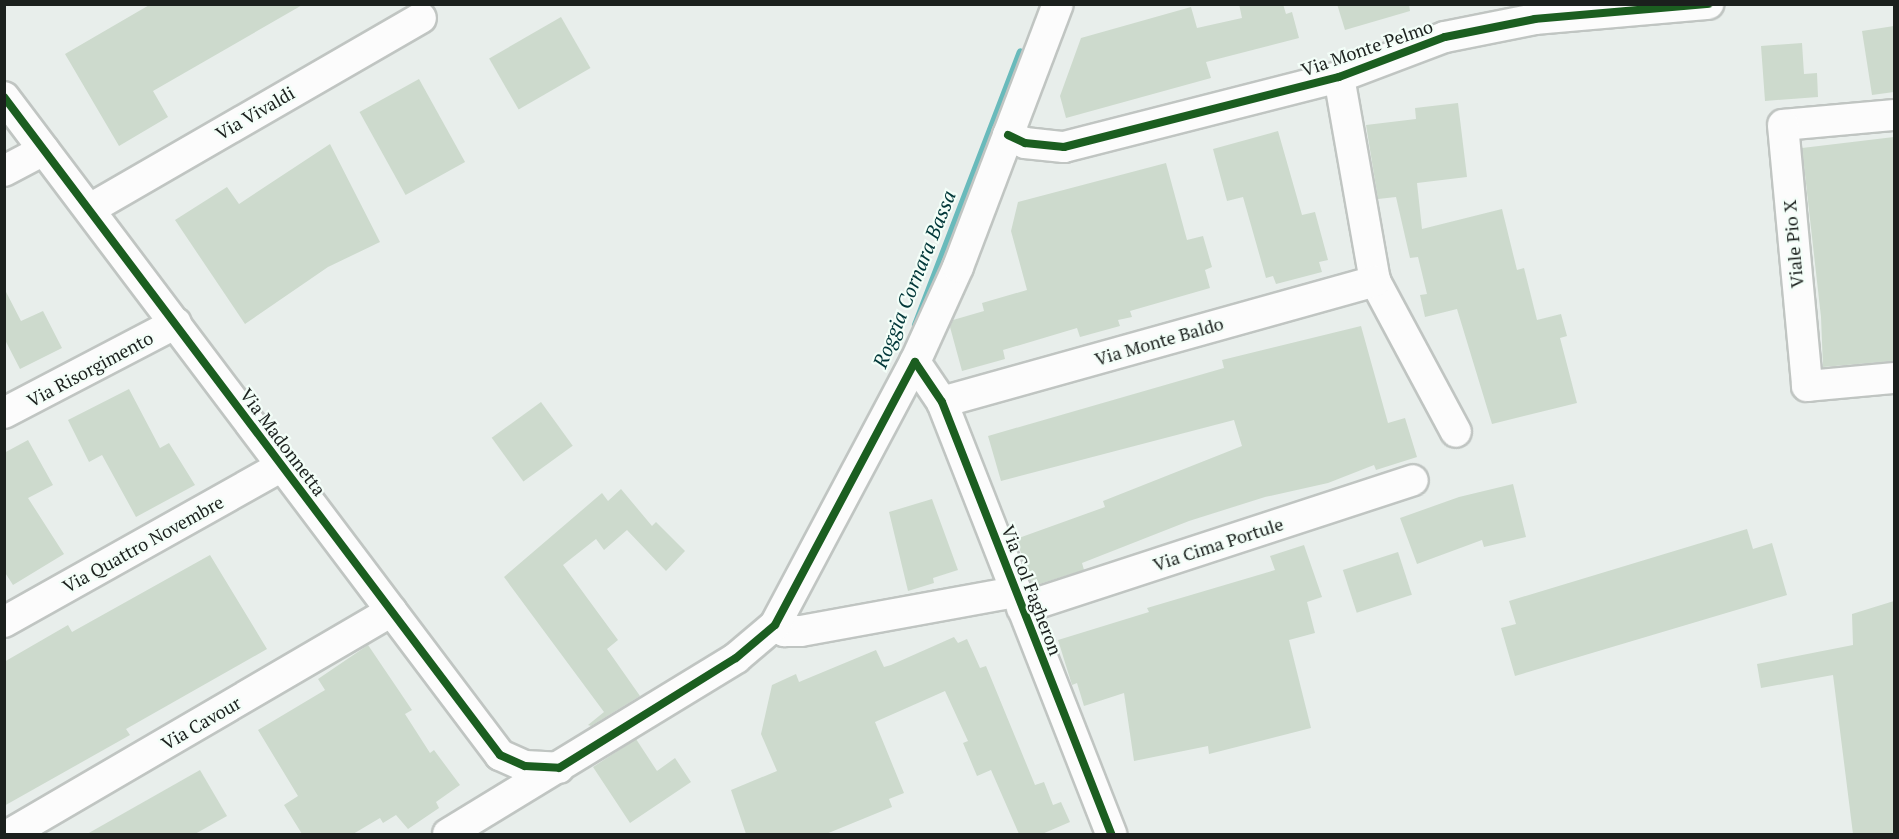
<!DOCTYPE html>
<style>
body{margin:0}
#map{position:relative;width:1899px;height:839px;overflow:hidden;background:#e8eeeb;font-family:"PT Serif",serif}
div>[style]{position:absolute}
.stream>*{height:8px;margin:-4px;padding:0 4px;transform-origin:4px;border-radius:4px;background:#69babb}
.building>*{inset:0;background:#cddacd;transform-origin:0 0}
.roads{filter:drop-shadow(2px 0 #c0c5c2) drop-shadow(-2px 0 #c0c5c2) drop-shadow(0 2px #c0c5c2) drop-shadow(0 -2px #c0c5c2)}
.street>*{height:30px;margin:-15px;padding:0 15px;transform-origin:15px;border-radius:15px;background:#fcfcfc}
.cycleway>*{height:8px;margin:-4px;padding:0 4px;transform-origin:4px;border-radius:4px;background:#1b5e20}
span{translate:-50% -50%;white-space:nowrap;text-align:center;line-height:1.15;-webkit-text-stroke:4.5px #f3fef8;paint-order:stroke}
.street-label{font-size:18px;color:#1b201d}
.water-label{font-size:20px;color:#013738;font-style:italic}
.frame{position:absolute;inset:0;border:6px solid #1b201d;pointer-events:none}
</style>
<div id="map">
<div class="stream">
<i style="left:916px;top:325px;width:292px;rotate:-69deg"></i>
</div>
<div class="building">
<i style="clip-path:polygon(151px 4px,304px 4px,153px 91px,168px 117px,119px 146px,65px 54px)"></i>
<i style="clip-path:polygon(1239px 4px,1283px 4px,1286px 14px,1292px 12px,1299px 38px,1206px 62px,1211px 78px,1066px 118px,1060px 96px,1081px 38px,1191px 7px,1197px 28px,1242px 18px)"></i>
<i style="clip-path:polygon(1337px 4px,1409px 4px,1410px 11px,1345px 30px)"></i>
<i style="left:561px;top:17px;width:59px;height:83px;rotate:60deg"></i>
<i style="clip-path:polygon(1894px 26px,1894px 92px,1872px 95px,1862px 31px)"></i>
<i style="clip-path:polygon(1802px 43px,1804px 74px,1817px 73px,1818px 97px,1765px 101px,1761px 46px)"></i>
<i style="left:419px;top:79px;width:95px;height:68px;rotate:61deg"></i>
<i style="clip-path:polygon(1458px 103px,1467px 177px,1417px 183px,1422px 229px,1502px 209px,1517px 270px,1524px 268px,1537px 320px,1561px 314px,1567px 336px,1560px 338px,1577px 403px,1492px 424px,1457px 309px,1425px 317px,1420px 295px,1427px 294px,1418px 257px,1410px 258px,1396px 197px,1378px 199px,1366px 125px,1416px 119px,1415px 108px)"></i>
<i style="clip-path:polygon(1278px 131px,1302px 215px,1315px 212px,1328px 260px,1319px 262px,1322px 272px,1276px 284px,1273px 276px,1266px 278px,1243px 197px,1227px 201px,1213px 149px)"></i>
<i style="clip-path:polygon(1894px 137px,1894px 361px,1823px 367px,1821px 317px,1802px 148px)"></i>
<i style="clip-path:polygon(330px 144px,380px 242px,328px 267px,245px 324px,175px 220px,227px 187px,239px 204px)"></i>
<i style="clip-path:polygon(1166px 163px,1187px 240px,1203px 236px,1212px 267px,1205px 270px,1210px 288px,1130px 311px,1132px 317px,1118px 320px,1120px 326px,1080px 337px,1077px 328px,1003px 350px,1005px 359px,962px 371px,950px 327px,953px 320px,984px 311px,982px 303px,1027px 290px,1011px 231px,1018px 202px)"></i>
<i style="clip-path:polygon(4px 288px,21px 321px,43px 311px,62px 348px,20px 369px,4px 338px)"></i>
<i style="clip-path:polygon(1361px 326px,1388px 423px,1405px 418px,1417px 457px,1376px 470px,1374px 465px,1328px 483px,1265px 497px,1189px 521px,1082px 563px,1084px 570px,1033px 586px,1016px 539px,1105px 507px,1103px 501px,1242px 446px,1234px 420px,1001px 481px,988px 436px,1224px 368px,1222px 360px)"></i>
<i style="clip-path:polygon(129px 389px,160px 448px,169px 443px,195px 485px,136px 517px,102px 455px,89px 462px,68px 420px)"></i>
<i style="left:541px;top:402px;width:54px;height:61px;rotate:54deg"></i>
<i style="clip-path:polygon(28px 440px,53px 485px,28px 498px,64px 554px,13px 585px,4px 571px,4px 453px)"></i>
<i style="clip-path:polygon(1513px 484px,1526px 537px,1484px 547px,1482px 540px,1417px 564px,1400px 518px,1459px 497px)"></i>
<i style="clip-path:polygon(621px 489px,652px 526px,656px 522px,685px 551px,666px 571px,627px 530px,604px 550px,596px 539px,563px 565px,618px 640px,607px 649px,640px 696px,591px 726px,588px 725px,604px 712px,504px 577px,602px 493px,608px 501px)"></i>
<i style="clip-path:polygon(932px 499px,958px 570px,933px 578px,934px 583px,908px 591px,889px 512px)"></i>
<i style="clip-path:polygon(1747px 529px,1753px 549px,1772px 543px,1787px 595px,1515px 676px,1501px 628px,1516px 624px,1509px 601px)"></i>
<i style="clip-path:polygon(1304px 545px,1322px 597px,1307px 602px,1315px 633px,1289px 640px,1311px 728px,1209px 754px,1208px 746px,1134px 761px,1124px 693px,1084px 706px,1077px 683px,1072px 685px,1058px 640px,1149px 612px,1147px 608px,1275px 570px,1270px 556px)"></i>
<i style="left:1398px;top:552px;width:45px;height:58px;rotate:72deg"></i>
<i style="clip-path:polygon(210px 555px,267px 649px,126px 729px,130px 735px,4px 806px,4px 662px,68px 625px,72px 632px)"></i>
<i style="clip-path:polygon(1894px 601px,1894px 834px,1853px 834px,1833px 675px,1761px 688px,1757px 664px,1853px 645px,1852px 614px)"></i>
<i style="clip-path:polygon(954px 637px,958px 643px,967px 639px,980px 668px,986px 666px,1035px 785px,1044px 782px,1053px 805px,1061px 802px,1070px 822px,1042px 834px,1019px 834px,991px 770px,977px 776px,963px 743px,968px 741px,945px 691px,875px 722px,904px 793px,889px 799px,892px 807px,826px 834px,746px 834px,731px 790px,777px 771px,761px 734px,772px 685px,796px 674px,799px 682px,876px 650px,884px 667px,891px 665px)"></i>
<i style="clip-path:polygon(368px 645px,412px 710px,405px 714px,430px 753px,434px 750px,460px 785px,436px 802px,439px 808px,408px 829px,396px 815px,383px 823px,380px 818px,353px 834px,302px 834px,284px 805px,298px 796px,258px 730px,325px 690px,318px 679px)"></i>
<i style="clip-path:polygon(636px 739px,657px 771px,675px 758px,691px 782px,630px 823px,593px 767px)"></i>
<i style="clip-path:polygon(200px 770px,227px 816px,195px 834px,87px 834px)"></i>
</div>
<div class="roads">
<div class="street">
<i style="left:1339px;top:77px;width:207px;rotate:80deg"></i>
<i style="left:1375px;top:281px;width:171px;rotate:61.8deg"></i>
<i style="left:4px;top:97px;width:824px;rotate:52.99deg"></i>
<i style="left:500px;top:755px;width:27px;rotate:24deg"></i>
<i style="left:525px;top:766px;width:34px;rotate:3deg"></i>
<i style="left:1894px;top:115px;width:111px;rotate:174.9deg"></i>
<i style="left:1783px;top:125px;width:262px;rotate:84.7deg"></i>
<i style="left:1807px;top:386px;width:87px;rotate:-5.3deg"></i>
<i style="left:1008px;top:135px;width:19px;rotate:25deg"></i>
<i style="left:1025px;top:143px;width:39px;rotate:6deg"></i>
<i style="left:1064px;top:147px;width:284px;rotate:-14.3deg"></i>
<i style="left:1339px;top:77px;width:113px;rotate:-20.7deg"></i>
<i style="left:1445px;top:37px;width:92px;rotate:-11.3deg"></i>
<i style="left:1535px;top:19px;width:174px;rotate:-5deg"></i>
<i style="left:4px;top:171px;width:45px;rotate:-27.7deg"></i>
<i style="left:90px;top:209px;width:382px;rotate:-30deg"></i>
<i style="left:915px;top:362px;width:48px;rotate:56deg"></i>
<i style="left:942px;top:402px;width:464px;rotate:68.6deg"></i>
<i style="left:942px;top:402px;width:450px;rotate:-15.6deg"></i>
<i style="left:4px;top:413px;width:194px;rotate:-27.6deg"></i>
<i style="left:1022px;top:608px;width:411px;rotate:-18.1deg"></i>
<i style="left:4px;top:622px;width:319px;rotate:-29.3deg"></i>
<i style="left:775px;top:625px;width:11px;rotate:34deg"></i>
<i style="left:784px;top:631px;width:17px"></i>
<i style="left:801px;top:631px;width:219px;rotate:-10.3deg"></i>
<i style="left:10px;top:834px;width:442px;rotate:-30.3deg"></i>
<i style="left:448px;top:834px;width:338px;rotate:-31.4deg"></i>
<i style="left:736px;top:658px;width:51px;rotate:-40.2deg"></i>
<i style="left:775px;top:625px;width:298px;rotate:-62deg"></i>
<i style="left:915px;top:362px;width:104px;rotate:-65.6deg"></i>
<i style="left:958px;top:267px;width:281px;rotate:-69.2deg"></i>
</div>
</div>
<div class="cycleway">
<i style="left:4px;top:97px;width:824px;rotate:52.99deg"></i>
<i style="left:500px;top:755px;width:27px;rotate:24deg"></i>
<i style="left:525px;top:766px;width:34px;rotate:3deg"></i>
<i style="left:559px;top:768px;width:208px;rotate:-31.9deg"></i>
<i style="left:736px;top:658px;width:51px;rotate:-40.2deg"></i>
<i style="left:775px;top:625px;width:298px;rotate:-62deg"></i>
<i style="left:915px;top:362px;width:48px;rotate:56deg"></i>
<i style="left:942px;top:402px;width:464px;rotate:68.6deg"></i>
<i style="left:1008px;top:135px;width:19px;rotate:25deg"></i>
<i style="left:1025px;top:143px;width:39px;rotate:6deg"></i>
<i style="left:1064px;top:147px;width:284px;rotate:-14.3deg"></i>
<i style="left:1339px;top:77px;width:113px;rotate:-20.7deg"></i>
<i style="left:1445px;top:37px;width:92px;rotate:-11.3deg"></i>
<i style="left:1535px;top:19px;width:174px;rotate:-5deg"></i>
</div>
<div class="street-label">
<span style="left:1367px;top:48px;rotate:-19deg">Via Monte Pelmo</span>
<span style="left:255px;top:113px;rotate:-30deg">Via Vivaldi</span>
<span style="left:1793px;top:244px;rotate:-95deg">Viale Pio X</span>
<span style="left:1159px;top:341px;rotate:-16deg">Via Monte Baldo</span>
<span style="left:90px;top:369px;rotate:-28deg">Via Risorgimento</span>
<span style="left:283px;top:442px;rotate:53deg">Via Madonnetta</span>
<span style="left:143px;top:544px;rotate:-29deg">Via Quattro Novembre</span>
<span style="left:1218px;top:544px;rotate:-18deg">Via Cima Portule</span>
<span style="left:1032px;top:590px;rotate:69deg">Via Col Fagheron</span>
<span style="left:201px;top:723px;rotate:-30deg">Via Cavour</span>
</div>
<div class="water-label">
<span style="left:914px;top:279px;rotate:-68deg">Roggia Cornara Bassa</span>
</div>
<div class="frame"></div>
</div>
